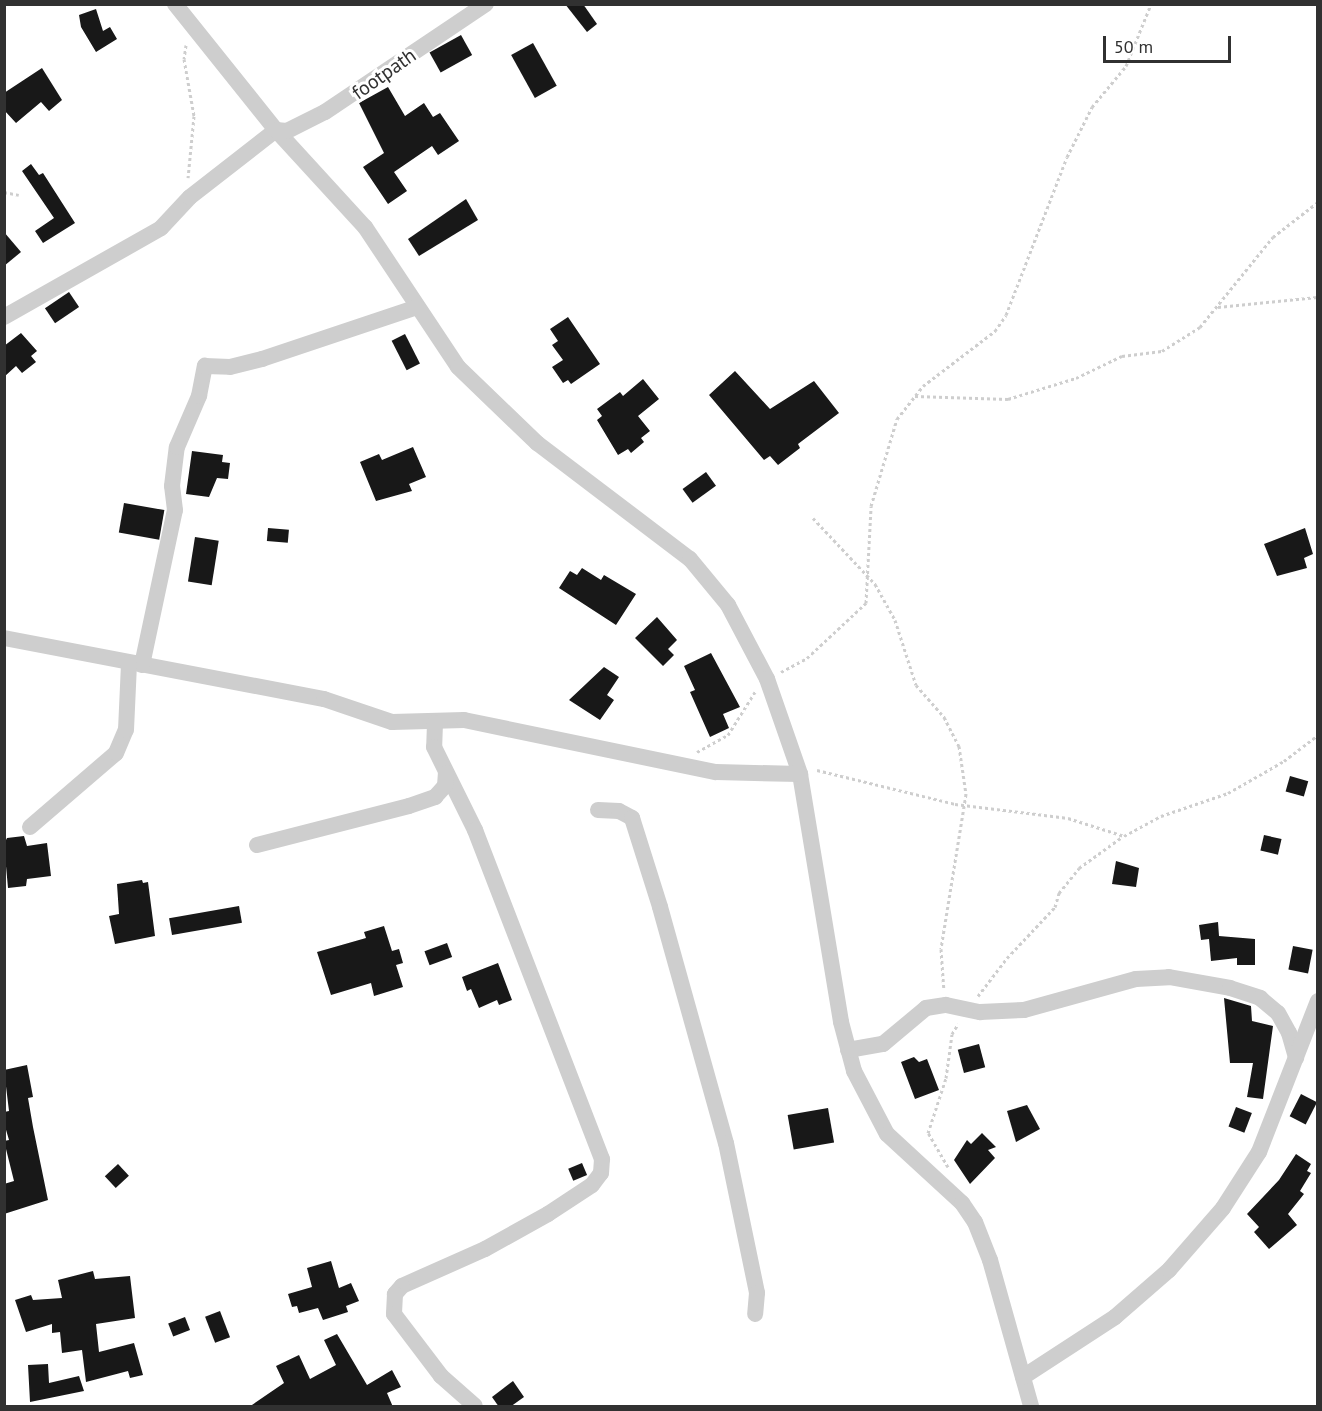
<!DOCTYPE html>
<style>
body{margin:0}
#map{position:relative;width:1322px;height:1411px;overflow:hidden;background:#fff;font-family:"PT Sans",sans-serif}
div>[style]{position:absolute}
.building>*{inset:0;background:#181818;transform-origin:0 0}
.path>*{height:3px;margin-top:-1.5px;transform-origin:0;background:repeating-linear-gradient(90deg,#cecece 0 3px,transparent 0 6px)}
.minor>*{height:16px;margin:-8px;padding:0 8px;transform-origin:8px;border-radius:8px;background:#cecece}
span{translate:-50% -50%;white-space:nowrap;text-align:center;line-height:1.15;-webkit-text-stroke:6px #fff;paint-order:stroke}
.street-label{font-size:20px;color:#313131}
.frame{position:absolute;inset:0;border:6px solid #313131;pointer-events:none}
.scale{position:absolute;left:1103px;top:36px;width:128px;height:27px;box-sizing:border-box;border:3px solid #313131;border-top:0;padding-left:8px;font-size:18px;line-height:21px;white-space:nowrap;color:#313131;-webkit-text-stroke:4px #fff;paint-order:stroke}
</style>
<div id="map">
<div class="building">
<i style="clip-path:polygon(565px 4px,583px 4px,597px 24px,587px 32px)"></i>
<i style="clip-path:polygon(96px 9px,103px 31px,110px 27px,117px 39px,96px 52px,81px 27px,79px 15px)"></i>
<i style="left:461px;top:35px;width:23px;height:36px;rotate:61deg"></i>
<i style="left:533px;top:43px;width:49px;height:25px;rotate:61deg"></i>
<i style="clip-path:polygon(42px 68px,62px 100px,49px 111px,41px 102px,16px 123px,4px 110px,4px 93px)"></i>
<i style="clip-path:polygon(388px 87px,405px 116px,424px 103px,433px 117px,440px 113px,459px 141px,438px 155px,432px 146px,394px 172px,407px 191px,388px 204px,363px 167px,384px 153px,359px 103px)"></i>
<i style="clip-path:polygon(31px 164px,39px 175px,43px 173px,75px 223px,43px 243px,35px 231px,54px 218px,22px 171px)"></i>
<i style="clip-path:polygon(466px 199px,478px 220px,419px 256px,408px 239px)"></i>
<i style="clip-path:polygon(4px 232px,21px 252px,4px 266px)"></i>
<i style="left:69px;top:292px;width:18px;height:29px;rotate:56deg"></i>
<i style="clip-path:polygon(568px 317px,600px 364px,571px 384px,568px 380px,563px 383px,552px 367px,563px 360px,552px 345px,558px 341px,550px 329px)"></i>
<i style="clip-path:polygon(21px 333px,37px 351px,31px 356px,36px 362px,22px 373px,16px 366px,4px 377px,4px 346px)"></i>
<i style="left:405px;top:334px;width:33px;height:15px;rotate:63deg"></i>
<i style="clip-path:polygon(735px 371px,770px 409px,814px 381px,839px 413px,798px 444px,800px 448px,778px 465px,770px 456px,764px 460px,709px 395px)"></i>
<i style="clip-path:polygon(643px 379px,659px 399px,638px 416px,650px 431px,641px 438px,644px 442px,631px 453px,628px 449px,618px 455px,597px 420px,602px 416px,597px 409px,620px 392px,623px 396px)"></i>
<i style="clip-path:polygon(413px 447px,426px 477px,409px 484px,412px 491px,376px 501px,360px 462px,379px 454px,382px 460px)"></i>
<i style="clip-path:polygon(192px 451px,223px 455px,222px 462px,230px 463px,228px 479px,217px 478px,209px 497px,186px 494px)"></i>
<i style="left:706px;top:472px;width:17px;height:29px;rotate:54deg"></i>
<i style="left:124px;top:503px;width:41px;height:30px;rotate:10deg"></i>
<i style="left:268px;top:528px;width:21px;height:13px;rotate:5deg"></i>
<i style="clip-path:polygon(1305px 528px,1313px 554px,1304px 558px,1307px 568px,1277px 576px,1264px 544px)"></i>
<i style="left:195px;top:537px;width:24px;height:45px;rotate:9deg"></i>
<i style="clip-path:polygon(582px 568px,601px 580px,604px 575px,636px 594px,616px 625px,559px 588px,570px 571px,577px 575px)"></i>
<i style="clip-path:polygon(657px 617px,677px 640px,668px 649px,674px 655px,663px 666px,635px 638px)"></i>
<i style="clip-path:polygon(711px 653px,740px 707px,723px 714px,729px 728px,710px 737px,690px 692px,695px 690px,684px 666px)"></i>
<i style="clip-path:polygon(604px 667px,619px 677px,607px 695px,614px 700px,600px 720px,569px 700px)"></i>
<i style="left:1290px;top:776px;width:19px;height:16px;rotate:16deg"></i>
<i style="left:1264px;top:835px;width:18px;height:16px;rotate:13deg"></i>
<i style="clip-path:polygon(24px 836px,27px 846px,47px 843px,51px 876px,27px 879px,26px 886px,8px 888px,4px 844px,7px 838px)"></i>
<i style="clip-path:polygon(1116px 861px,1139px 868px,1136px 887px,1112px 884px)"></i>
<i style="clip-path:polygon(142px 880px,143px 883px,148px 882px,155px 936px,115px 944px,109px 916px,119px 914px,117px 884px)"></i>
<i style="left:239px;top:906px;width:17px;height:71px;rotate:80deg"></i>
<i style="clip-path:polygon(1218px 922px,1219px 936px,1255px 939px,1255px 965px,1237px 965px,1237px 958px,1211px 961px,1209px 939px,1201px 940px,1199px 925px)"></i>
<i style="clip-path:polygon(384px 926px,392px 951px,399px 949px,403px 963px,396px 965px,403px 987px,374px 996px,371px 983px,331px 995px,317px 952px,366px 938px,364px 932px)"></i>
<i style="left:447px;top:943px;width:15px;height:24px;rotate:70deg"></i>
<i style="left:1293px;top:946px;width:20px;height:24px;rotate:11deg"></i>
<i style="clip-path:polygon(498px 963px,512px 1000px,499px 1005px,497px 1000px,479px 1008px,471px 989px,467px 991px,462px 977px)"></i>
<i style="clip-path:polygon(1224px 998px,1251px 1006px,1252px 1021px,1273px 1026px,1263px 1099px,1247px 1097px,1253px 1063px,1230px 1063px)"></i>
<i style="left:979px;top:1044px;width:24px;height:22px;rotate:75deg"></i>
<i style="clip-path:polygon(914px 1057px,919px 1062px,927px 1059px,939px 1090px,915px 1099px,901px 1062px)"></i>
<i style="clip-path:polygon(27px 1065px,33px 1097px,28px 1098px,33px 1127px,48px 1200px,4px 1214px,4px 1184px,14px 1181px,4px 1141px,9px 1140px,4px 1123px,4px 1112px,9px 1111px,4px 1070px)"></i>
<i style="left:1301px;top:1094px;width:18px;height:25px;rotate:27deg"></i>
<i style="clip-path:polygon(1027px 1105px,1040px 1129px,1016px 1142px,1007px 1111px)"></i>
<i style="left:1236px;top:1107px;width:17px;height:21px;rotate:21deg"></i>
<i style="left:828px;top:1108px;width:35px;height:41px;rotate:80deg"></i>
<i style="clip-path:polygon(982px 1133px,996px 1147px,988px 1150px,995px 1158px,970px 1184px,954px 1160px,967px 1140px,971px 1144px)"></i>
<i style="clip-path:polygon(1296px 1154px,1311px 1164px,1307px 1171px,1311px 1173px,1300px 1191px,1304px 1194px,1288px 1214px,1297px 1225px,1269px 1249px,1254px 1232px,1259px 1227px,1247px 1214px,1279px 1180px)"></i>
<i style="left:582px;top:1163px;width:13px;height:15px;rotate:67deg"></i>
<i style="left:118px;top:1164px;width:16px;height:18px;rotate:47deg"></i>
<i style="clip-path:polygon(331px 1261px,339px 1288px,351px 1283px,359px 1301px,346px 1306px,348px 1312px,323px 1320px,318px 1308px,299px 1313px,297px 1306px,292px 1307px,288px 1294px,312px 1287px,307px 1268px)"></i>
<i style="clip-path:polygon(93px 1271px,95px 1279px,130px 1276px,135px 1318px,96px 1324px,99px 1352px,134px 1343px,143px 1375px,130px 1378px,128px 1371px,86px 1382px,82px 1350px,62px 1353px,60px 1332px,52px 1333px,52px 1324px,26px 1332px,15px 1300px,31px 1295px,33px 1300px,62px 1298px,58px 1280px)"></i>
<i style="left:220px;top:1311px;width:28px;height:16px;rotate:69deg"></i>
<i style="left:185px;top:1317px;width:14px;height:18px;rotate:69deg"></i>
<i style="clip-path:polygon(337px 1334px,367px 1385px,392px 1370px,401px 1387px,387px 1393px,393px 1407px,249px 1407px,284px 1383px,276px 1366px,299px 1355px,310px 1379px,336px 1365px,324px 1340px)"></i>
<i style="clip-path:polygon(48px 1364px,49px 1383px,79px 1376px,84px 1391px,30px 1402px,28px 1365px)"></i>
<i style="clip-path:polygon(513px 1381px,524px 1397px,510px 1407px,499px 1407px,492px 1397px)"></i>
</div>
<div class="path">
<i style="left:186px;top:45px;width:14px;rotate:98deg"></i>
<i style="left:184px;top:59px;width:58px;rotate:80deg"></i>
<i style="left:194px;top:116px;width:62px;rotate:95.5deg"></i>
<i style="left:4px;top:192px;width:15px;rotate:11deg"></i>
<i style="left:1218px;top:307px;width:100px;rotate:-5.7deg"></i>
<i style="left:915px;top:396px;width:93px;rotate:1.8deg"></i>
<i style="left:1008px;top:399px;width:71px;rotate:-17.2deg"></i>
<i style="left:1076px;top:378px;width:51px;rotate:-25.6deg"></i>
<i style="left:1122px;top:356px;width:40px;rotate:-7.1deg"></i>
<i style="left:1162px;top:351px;width:45px;rotate:-32.3deg"></i>
<i style="left:1200px;top:327px;width:116px;rotate:-51deg"></i>
<i style="left:1273px;top:237px;width:57px;rotate:-37.9deg"></i>
<i style="left:813px;top:518px;width:91px;rotate:46.8deg"></i>
<i style="left:875px;top:584px;width:41px;rotate:60.9deg"></i>
<i style="left:895px;top:620px;width:68px;rotate:72.1deg"></i>
<i style="left:916px;top:685px;width:43px;rotate:48.8deg"></i>
<i style="left:944px;top:717px;width:33px;rotate:63deg"></i>
<i style="left:959px;top:746px;width:49px;rotate:81.7deg"></i>
<i style="left:966px;top:794px;width:157px;rotate:99.2deg"></i>
<i style="left:941px;top:949px;width:39px;rotate:86deg"></i>
<i style="left:781px;top:672px;width:30px;rotate:-28deg"></i>
<i style="left:807px;top:658px;width:81px;rotate:-43deg"></i>
<i style="left:866px;top:603px;width:97px;rotate:-87deg"></i>
<i style="left:871px;top:506px;width:91px;rotate:-73.4deg"></i>
<i style="left:897px;top:419px;width:42px;rotate:-51.8deg"></i>
<i style="left:923px;top:386px;width:91px;rotate:-37.4deg"></i>
<i style="left:995px;top:331px;width:19px;rotate:-55deg"></i>
<i style="left:1006px;top:315px;width:169px;rotate:-68.9deg"></i>
<i style="left:1067px;top:157px;width:56px;rotate:-63.4deg"></i>
<i style="left:1092px;top:107px;width:53px;rotate:-50.3deg"></i>
<i style="left:1126px;top:66px;width:67px;rotate:-68deg"></i>
<i style="left:697px;top:752px;width:35px;rotate:-29deg"></i>
<i style="left:728px;top:735px;width:51px;rotate:-57.9deg"></i>
<i style="left:817px;top:770px;width:142px;rotate:13.8deg"></i>
<i style="left:955px;top:804px;width:114px;rotate:7.1deg"></i>
<i style="left:1068px;top:818px;width:59px;rotate:17.8deg"></i>
<i style="left:1124px;top:836px;width:42px;rotate:-28.4deg"></i>
<i style="left:1161px;top:816px;width:71px;rotate:-18.9deg"></i>
<i style="left:1228px;top:793px;width:64px;rotate:-29.7deg"></i>
<i style="left:1284px;top:761px;width:43px;rotate:-37.4deg"></i>
<i style="left:978px;top:996px;width:48px;rotate:-52.7deg"></i>
<i style="left:1007px;top:958px;width:70px;rotate:-46.7deg"></i>
<i style="left:1055px;top:907px;width:15px;rotate:-74deg"></i>
<i style="left:1059px;top:893px;width:32px;rotate:-51deg"></i>
<i style="left:1079px;top:868px;width:53px;rotate:-35.8deg"></i>
<i style="left:948px;top:1167px;width:39px;rotate:-120deg"></i>
<i style="left:928px;top:1133px;width:58px;rotate:-71.9deg"></i>
<i style="left:946px;top:1078px;width:44px;rotate:-82.2deg"></i>
<i style="left:952px;top:1034px;width:12px;rotate:-59deg"></i>
</div>
<div class="minor">
<i style="left:175px;top:4px;width:161px;rotate:51.3deg"></i>
<i style="left:276px;top:130px;width:132px;rotate:47.5deg"></i>
<i style="left:365px;top:227px;width:168px;rotate:56.4deg"></i>
<i style="left:458px;top:367px;width:110px;rotate:43.9deg"></i>
<i style="left:537px;top:443px;width:192px;rotate:37.2deg"></i>
<i style="left:690px;top:559px;width:60px;rotate:50.4deg"></i>
<i style="left:728px;top:605px;width:84px;rotate:62.2deg"></i>
<i style="left:767px;top:679px;width:101px;rotate:70.8deg"></i>
<i style="left:800px;top:774px;width:251px;rotate:80.6deg"></i>
<i style="left:841px;top:1022px;width:51px;rotate:75.1deg"></i>
<i style="left:854px;top:1071px;width:71px;rotate:62.4deg"></i>
<i style="left:887px;top:1134px;width:102px;rotate:42.6deg"></i>
<i style="left:962px;top:1203px;width:23px;rotate:56deg"></i>
<i style="left:975px;top:1222px;width:41px;rotate:68.5deg"></i>
<i style="left:990px;top:1260px;width:152px;rotate:74.3deg"></i>
<i style="left:4px;top:317px;width:180px;rotate:-29.5deg"></i>
<i style="left:161px;top:228px;width:42px;rotate:-46.9deg"></i>
<i style="left:190px;top:197px;width:109px;rotate:-37.9deg"></i>
<i style="left:276px;top:130px;width:11px;rotate:5deg"></i>
<i style="left:287px;top:131px;width:42px;rotate:-26.6deg"></i>
<i style="left:325px;top:112px;width:194px;rotate:-33.9deg"></i>
<i style="left:4px;top:638px;width:326px;rotate:10.8deg"></i>
<i style="left:324px;top:699px;width:72px;rotate:18.7deg"></i>
<i style="left:392px;top:722px;width:72px;rotate:-1.6deg"></i>
<i style="left:464px;top:720px;width:257px;rotate:11.7deg"></i>
<i style="left:716px;top:772px;width:84px;rotate:1.4deg"></i>
<i style="left:142px;top:665px;width:158px;rotate:-78deg"></i>
<i style="left:175px;top:510px;width:24px;rotate:-97deg"></i>
<i style="left:172px;top:486px;width:39px;rotate:-83deg"></i>
<i style="left:177px;top:447px;width:56px;rotate:-66.7deg"></i>
<i style="left:199px;top:396px;width:31px;rotate:-79deg"></i>
<i style="left:205px;top:366px;width:25px;rotate:2deg"></i>
<i style="left:230px;top:367px;width:33px;rotate:-14deg"></i>
<i style="left:262px;top:359px;width:163px;rotate:-18.5deg"></i>
<i style="left:435px;top:723px;width:24px;rotate:92deg"></i>
<i style="left:434px;top:747px;width:93px;rotate:63.7deg"></i>
<i style="left:475px;top:830px;width:353px;rotate:68.9deg"></i>
<i style="left:602px;top:1159px;width:14px;rotate:94deg"></i>
<i style="left:601px;top:1173px;width:15px;rotate:127deg"></i>
<i style="left:592px;top:1185px;width:53px;rotate:146.6deg"></i>
<i style="left:548px;top:1214px;width:72px;rotate:150.9deg"></i>
<i style="left:485px;top:1249px;width:91px;rotate:156deg"></i>
<i style="left:402px;top:1286px;width:11px;rotate:131deg"></i>
<i style="left:395px;top:1294px;width:20px;rotate:93deg"></i>
<i style="left:394px;top:1314px;width:78px;rotate:52.8deg"></i>
<i style="left:441px;top:1376px;width:45px;rotate:41.4deg"></i>
<i style="left:598px;top:810px;width:21px;rotate:3deg"></i>
<i style="left:619px;top:811px;width:15px;rotate:28deg"></i>
<i style="left:632px;top:818px;width:93px;rotate:72.5deg"></i>
<i style="left:660px;top:907px;width:245px;rotate:74.4deg"></i>
<i style="left:726px;top:1143px;width:153px;rotate:78.3deg"></i>
<i style="left:757px;top:1293px;width:21px;rotate:95deg"></i>
<i style="left:30px;top:827px;width:113px;rotate:-40.7deg"></i>
<i style="left:116px;top:753px;width:25px;rotate:-67deg"></i>
<i style="left:126px;top:730px;width:67px;rotate:-87.4deg"></i>
<i style="left:257px;top:845px;width:157px;rotate:-14.4deg"></i>
<i style="left:409px;top:806px;width:28px;rotate:-19deg"></i>
<i style="left:435px;top:797px;width:15px;rotate:-48deg"></i>
<i style="left:445px;top:786px;width:13px;rotate:-86deg"></i>
<i style="left:848px;top:1050px;width:36px;rotate:-10deg"></i>
<i style="left:883px;top:1044px;width:56px;rotate:-39.9deg"></i>
<i style="left:926px;top:1008px;width:20px;rotate:-9deg"></i>
<i style="left:946px;top:1005px;width:35px;rotate:12deg"></i>
<i style="left:980px;top:1012px;width:44px;rotate:-2.6deg"></i>
<i style="left:1024px;top:1010px;width:116px;rotate:-15.5deg"></i>
<i style="left:1136px;top:979px;width:33px;rotate:-3deg"></i>
<i style="left:1169px;top:977px;width:62px;rotate:10.2deg"></i>
<i style="left:1230px;top:988px;width:32px;rotate:18deg"></i>
<i style="left:1260px;top:998px;width:23px;rotate:40deg"></i>
<i style="left:1278px;top:1013px;width:23px;rotate:61deg"></i>
<i style="left:1289px;top:1033px;width:26px;rotate:74deg"></i>
<i style="left:1023px;top:1377px;width:110px;rotate:-33.1deg"></i>
<i style="left:1115px;top:1317px;width:72px;rotate:-41deg"></i>
<i style="left:1169px;top:1270px;width:82px;rotate:-48.9deg"></i>
<i style="left:1223px;top:1208px;width:67px;rotate:-57.3deg"></i>
<i style="left:1259px;top:1152px;width:162px;rotate:-68.7deg"></i>
</div>
<div class="street-label">
<span style="left:384px;top:74px;rotate:-35deg">footpath</span>
</div>
<div class="frame"></div>
<div class="scale">50 m</div>
</div>
